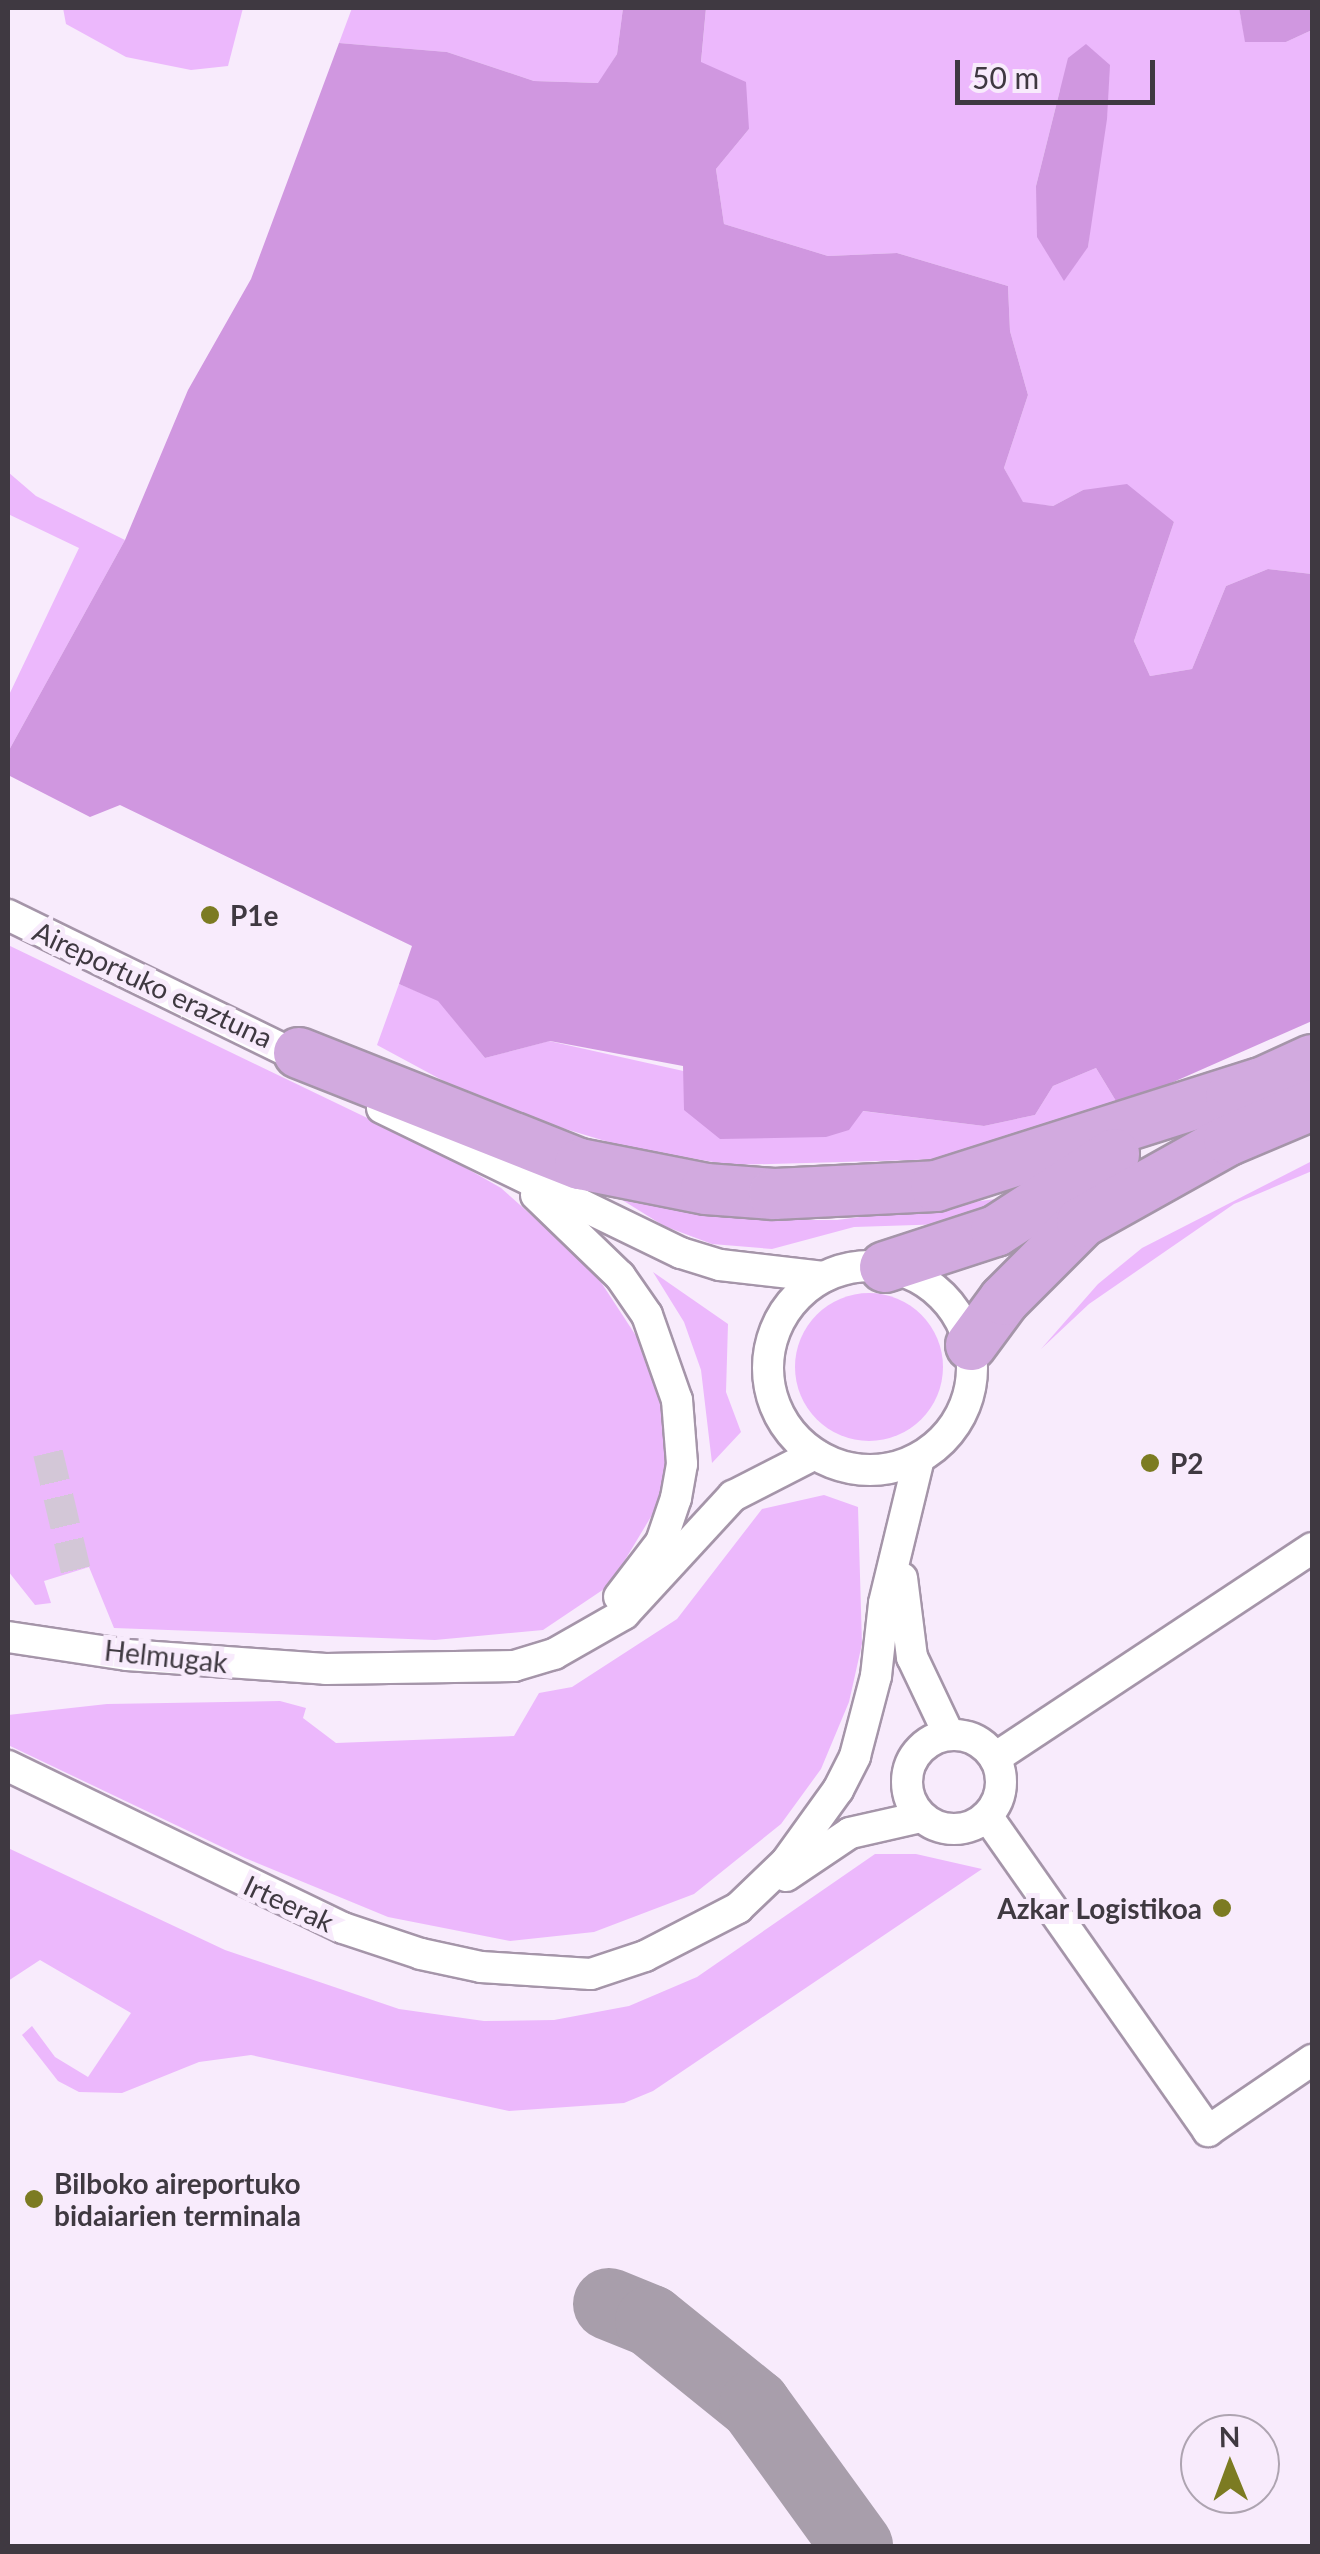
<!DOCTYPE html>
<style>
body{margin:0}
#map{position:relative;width:1320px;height:2554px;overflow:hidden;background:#f8ebfc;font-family:Lato,sans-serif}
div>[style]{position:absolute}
.green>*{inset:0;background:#ecb8fc}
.round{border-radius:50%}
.forest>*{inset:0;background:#d097e0}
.taxiway>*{height:72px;margin:-36px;padding:0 36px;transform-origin:36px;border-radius:36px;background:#a89eab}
.minor-tunnel>*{height:30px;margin-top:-15px;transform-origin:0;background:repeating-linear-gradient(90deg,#d3c7d7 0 30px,transparent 0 45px)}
.roads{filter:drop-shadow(2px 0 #a595a9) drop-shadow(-2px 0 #a595a9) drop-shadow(0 2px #a595a9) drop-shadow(0 -2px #a595a9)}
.minor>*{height:30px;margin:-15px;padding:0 15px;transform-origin:15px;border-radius:15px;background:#fff}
.minor>.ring{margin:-15px;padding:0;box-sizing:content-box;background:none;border:30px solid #fff;border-radius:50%}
.trunk>*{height:50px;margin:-25px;padding:0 25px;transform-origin:25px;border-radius:25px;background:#d2aadf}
.dots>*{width:28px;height:28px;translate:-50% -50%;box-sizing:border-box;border:5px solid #f8ebfc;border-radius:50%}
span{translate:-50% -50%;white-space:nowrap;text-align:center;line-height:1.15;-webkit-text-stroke:10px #f8ebfc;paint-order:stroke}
.poi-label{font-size:28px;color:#3f3941;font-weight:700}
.left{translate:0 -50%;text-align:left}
.right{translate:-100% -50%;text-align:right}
.street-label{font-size:28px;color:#3f3941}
.frame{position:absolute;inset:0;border:10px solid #3f3941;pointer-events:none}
.north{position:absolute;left:1180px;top:2414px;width:100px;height:100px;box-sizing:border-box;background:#f8ebfc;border:2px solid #aea4b1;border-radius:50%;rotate:359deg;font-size:28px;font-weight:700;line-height:40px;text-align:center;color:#3f3941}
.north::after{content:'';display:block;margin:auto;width:35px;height:45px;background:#7c7b22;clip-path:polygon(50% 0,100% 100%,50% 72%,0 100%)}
.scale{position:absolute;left:955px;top:60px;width:200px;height:45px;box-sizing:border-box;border:5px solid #3f3941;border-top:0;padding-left:12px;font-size:30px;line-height:35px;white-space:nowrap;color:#3f3941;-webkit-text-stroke:8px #f8ebfc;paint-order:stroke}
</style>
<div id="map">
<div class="green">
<i style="clip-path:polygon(63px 8px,243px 8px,228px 66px,191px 70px,126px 57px,66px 24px)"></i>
<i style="clip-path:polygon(352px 8px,623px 8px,617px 54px,599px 83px,534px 81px,447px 52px,339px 43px)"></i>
<i style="clip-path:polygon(evenodd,706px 8px,1239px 8px,1246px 42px,1286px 42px,1312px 30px,1312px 574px,1268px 569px,1226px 586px,1192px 669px,1150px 676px,1134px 641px,1174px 522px,1083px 490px,1053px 506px,1023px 503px,1004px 468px,1028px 395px,1010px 331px,1008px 286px,897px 253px,828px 256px,724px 224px,716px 169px,749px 129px,701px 63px,706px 8px,1060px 90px,1095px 183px,1088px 247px,1036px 186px,1060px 90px)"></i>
<i style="clip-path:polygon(8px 472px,36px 496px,125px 540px,8px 752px,8px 697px,79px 548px,8px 514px)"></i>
<i style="clip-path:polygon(8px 945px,438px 1152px,501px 1188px,593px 1270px,644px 1348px,660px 1388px,665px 1429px,666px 1469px,655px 1510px,610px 1585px,543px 1630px,435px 1640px,114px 1628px,89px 1567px,44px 1581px,51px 1603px,35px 1605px,8px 1571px)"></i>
<i style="clip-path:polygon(399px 984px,438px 1000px,485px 1058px,549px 1041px,862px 1111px,984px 1126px,1035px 1115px,1053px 1086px,1096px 1068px,1119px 1106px,947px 1159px,731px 1165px,625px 1147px,539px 1121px,466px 1093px,377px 1045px)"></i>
<i style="clip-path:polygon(1312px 1161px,1312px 1171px,1234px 1204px,1089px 1304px,1041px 1349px,1098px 1284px,1142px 1248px)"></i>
<i style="clip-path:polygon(619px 1198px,765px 1220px,837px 1220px,1003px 1198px,947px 1224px,854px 1227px,772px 1249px,712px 1244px,664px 1226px)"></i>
<i style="clip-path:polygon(653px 1272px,728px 1324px,726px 1392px,741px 1432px,712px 1463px,701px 1370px,684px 1322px)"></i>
<i class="round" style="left:795px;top:1293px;width:148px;height:148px"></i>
<i style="clip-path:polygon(824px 1495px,858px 1507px,862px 1644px,849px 1702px,821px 1769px,781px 1824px,694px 1894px,594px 1932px,510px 1941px,388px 1917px,245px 1858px,8px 1745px,8px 1715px,107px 1704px,280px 1701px,306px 1708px,303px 1718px,336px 1743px,514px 1736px,539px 1693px,572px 1687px,677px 1619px,762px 1509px)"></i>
<i style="clip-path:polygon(8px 1848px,225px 1950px,399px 2009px,484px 2021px,554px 2020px,629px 2006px,697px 1977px,875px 1854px,916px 1854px,982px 1869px,653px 2091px,624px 2103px,509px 2111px,251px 2055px,199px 2062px,122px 2093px,79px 2092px,58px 2081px,22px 2035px,32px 2026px,55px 2057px,88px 2077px,131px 2013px,40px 1960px,8px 1981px)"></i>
</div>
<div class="forest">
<i style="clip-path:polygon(623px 8px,706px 8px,701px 62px,746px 82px,749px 129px,716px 169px,724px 224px,828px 256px,897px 253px,1008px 286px,1010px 331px,1028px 395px,1004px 468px,1023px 502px,1053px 506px,1083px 490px,1127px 484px,1174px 522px,1134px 641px,1150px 676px,1192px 669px,1226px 586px,1268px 569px,1312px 574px,1312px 1021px,1119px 1106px,1096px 1068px,1053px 1086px,1035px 1115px,984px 1126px,863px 1111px,849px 1130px,826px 1137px,720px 1139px,684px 1110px,683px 1066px,550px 1041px,485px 1058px,438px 1001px,399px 984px,412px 946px,120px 805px,90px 817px,8px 775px,8px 752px,125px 540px,188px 390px,251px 279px,339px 43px,447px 52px,534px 81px,598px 83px,617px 54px)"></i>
<i style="clip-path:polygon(1239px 8px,1312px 8px,1312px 30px,1286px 42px,1245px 42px)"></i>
<i style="clip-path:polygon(1086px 44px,1110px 65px,1107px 119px,1088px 247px,1064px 281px,1037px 237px,1036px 186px,1068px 58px)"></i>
</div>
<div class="taxiway">
<i style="left:609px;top:2304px;width:45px;rotate:22deg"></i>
<i style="left:651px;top:2321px;width:134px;rotate:38.9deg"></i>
<i style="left:755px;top:2405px;width:174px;rotate:54.1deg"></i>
</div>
<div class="minor-tunnel">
<i style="left:48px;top:1453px;width:121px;rotate:76.7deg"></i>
</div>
<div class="roads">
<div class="minor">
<i style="left:8px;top:915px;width:336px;rotate:26deg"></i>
<i style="left:382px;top:1108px;width:332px;rotate:25.9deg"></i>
<i style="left:681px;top:1253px;width:41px;rotate:17.1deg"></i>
<i style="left:720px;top:1265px;width:104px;rotate:6.6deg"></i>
<i style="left:536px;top:1195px;width:117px;rotate:44deg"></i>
<i style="left:620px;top:1276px;width:47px;rotate:55.3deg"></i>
<i style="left:647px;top:1315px;width:90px;rotate:70.6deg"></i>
<i style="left:677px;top:1400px;width:64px;rotate:85.5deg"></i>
<i style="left:682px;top:1464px;width:35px;rotate:100deg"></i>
<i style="left:676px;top:1498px;width:46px;rotate:108.8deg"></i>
<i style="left:661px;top:1542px;width:69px;rotate:127.4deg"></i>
<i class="ring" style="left:768px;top:1266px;width:174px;height:174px"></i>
<i style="left:902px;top:1578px;width:80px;rotate:82.8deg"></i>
<i style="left:912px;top:1657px;width:86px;rotate:64.6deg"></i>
<i style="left:8px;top:1637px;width:120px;rotate:8.6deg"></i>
<i style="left:127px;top:1655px;width:199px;rotate:4deg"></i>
<i style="left:326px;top:1669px;width:188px;rotate:-0.9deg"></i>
<i style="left:514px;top:1666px;width:42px;rotate:-16.7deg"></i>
<i style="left:554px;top:1654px;width:81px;rotate:-29.7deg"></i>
<i style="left:624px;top:1614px;width:161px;rotate:-47.3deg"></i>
<i style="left:733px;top:1496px;width:92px;rotate:-27.1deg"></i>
<i class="ring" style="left:907px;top:1735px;width:64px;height:64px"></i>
<i style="left:995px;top:1758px;width:380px;rotate:-33.5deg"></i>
<i style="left:8px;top:1766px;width:372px;rotate:25.8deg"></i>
<i style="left:343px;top:1928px;width:82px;rotate:18.4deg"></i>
<i style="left:421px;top:1954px;width:61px;rotate:12.2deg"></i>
<i style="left:481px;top:1967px;width:110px;rotate:3.6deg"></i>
<i style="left:591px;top:1974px;width:57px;rotate:-18.4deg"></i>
<i style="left:645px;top:1956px;width:105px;rotate:-27.3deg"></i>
<i style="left:738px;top:1908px;width:66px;rotate:-43.8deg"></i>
<i style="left:786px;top:1862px;width:89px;rotate:-54.2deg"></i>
<i style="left:838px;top:1790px;width:38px;rotate:-63deg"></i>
<i style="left:855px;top:1756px;width:83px;rotate:-75.3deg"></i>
<i style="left:876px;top:1676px;width:73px;rotate:-83.7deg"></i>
<i style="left:884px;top:1603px;width:149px;rotate:-76.4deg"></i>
<i style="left:987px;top:1816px;width:385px;rotate:54.9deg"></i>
<i style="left:1208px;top:2131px;width:126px;rotate:-34.3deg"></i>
<i style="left:786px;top:1876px;width:77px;rotate:-33.9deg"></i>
<i style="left:850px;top:1833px;width:73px;rotate:-12.7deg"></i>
</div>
<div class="trunk">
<i style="left:299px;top:1053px;width:302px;rotate:21.6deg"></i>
<i style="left:580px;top:1164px;width:128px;rotate:11.2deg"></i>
<i style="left:706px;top:1189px;width:68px;rotate:4.2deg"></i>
<i style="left:774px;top:1194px;width:162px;rotate:-2.8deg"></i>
<i style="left:936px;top:1186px;width:340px;rotate:-17.6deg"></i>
<i style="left:1231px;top:1097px;width:89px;rotate:-24.6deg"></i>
<i style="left:885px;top:1267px;width:117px;rotate:-18deg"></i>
<i style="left:996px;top:1231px;width:141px;rotate:-33.1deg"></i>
<i style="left:971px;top:1345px;width:56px;rotate:-53.7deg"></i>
<i style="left:1004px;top:1300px;width:110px;rotate:-45deg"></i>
<i style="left:1082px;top:1222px;width:168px;rotate:-29.2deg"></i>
<i style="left:1229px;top:1140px;width:90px;rotate:-22.9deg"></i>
</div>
</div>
<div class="dots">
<i style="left:210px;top:915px;background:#7c7b22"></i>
<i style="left:1150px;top:1463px;background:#7c7b22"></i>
<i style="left:1222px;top:1908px;background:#7c7b22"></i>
<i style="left:34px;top:2199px;background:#7c7b22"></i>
</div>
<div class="poi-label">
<span class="left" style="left:230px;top:915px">P1e</span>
<span class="left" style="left:1170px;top:1463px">P2</span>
<span class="right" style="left:1202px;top:1908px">Azkar Logistikoa</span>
<span class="left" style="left:54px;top:2199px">Bilboko aireportuko<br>bidaiarien terminala</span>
</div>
<div class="street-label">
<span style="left:153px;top:984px;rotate:25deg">Aireportuko eraztuna</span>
<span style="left:166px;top:1656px;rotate:6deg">Helmugak</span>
<span style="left:289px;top:1903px;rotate:25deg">Irteerak</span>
</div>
<div class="frame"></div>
<div class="north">N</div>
<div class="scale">50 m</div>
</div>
